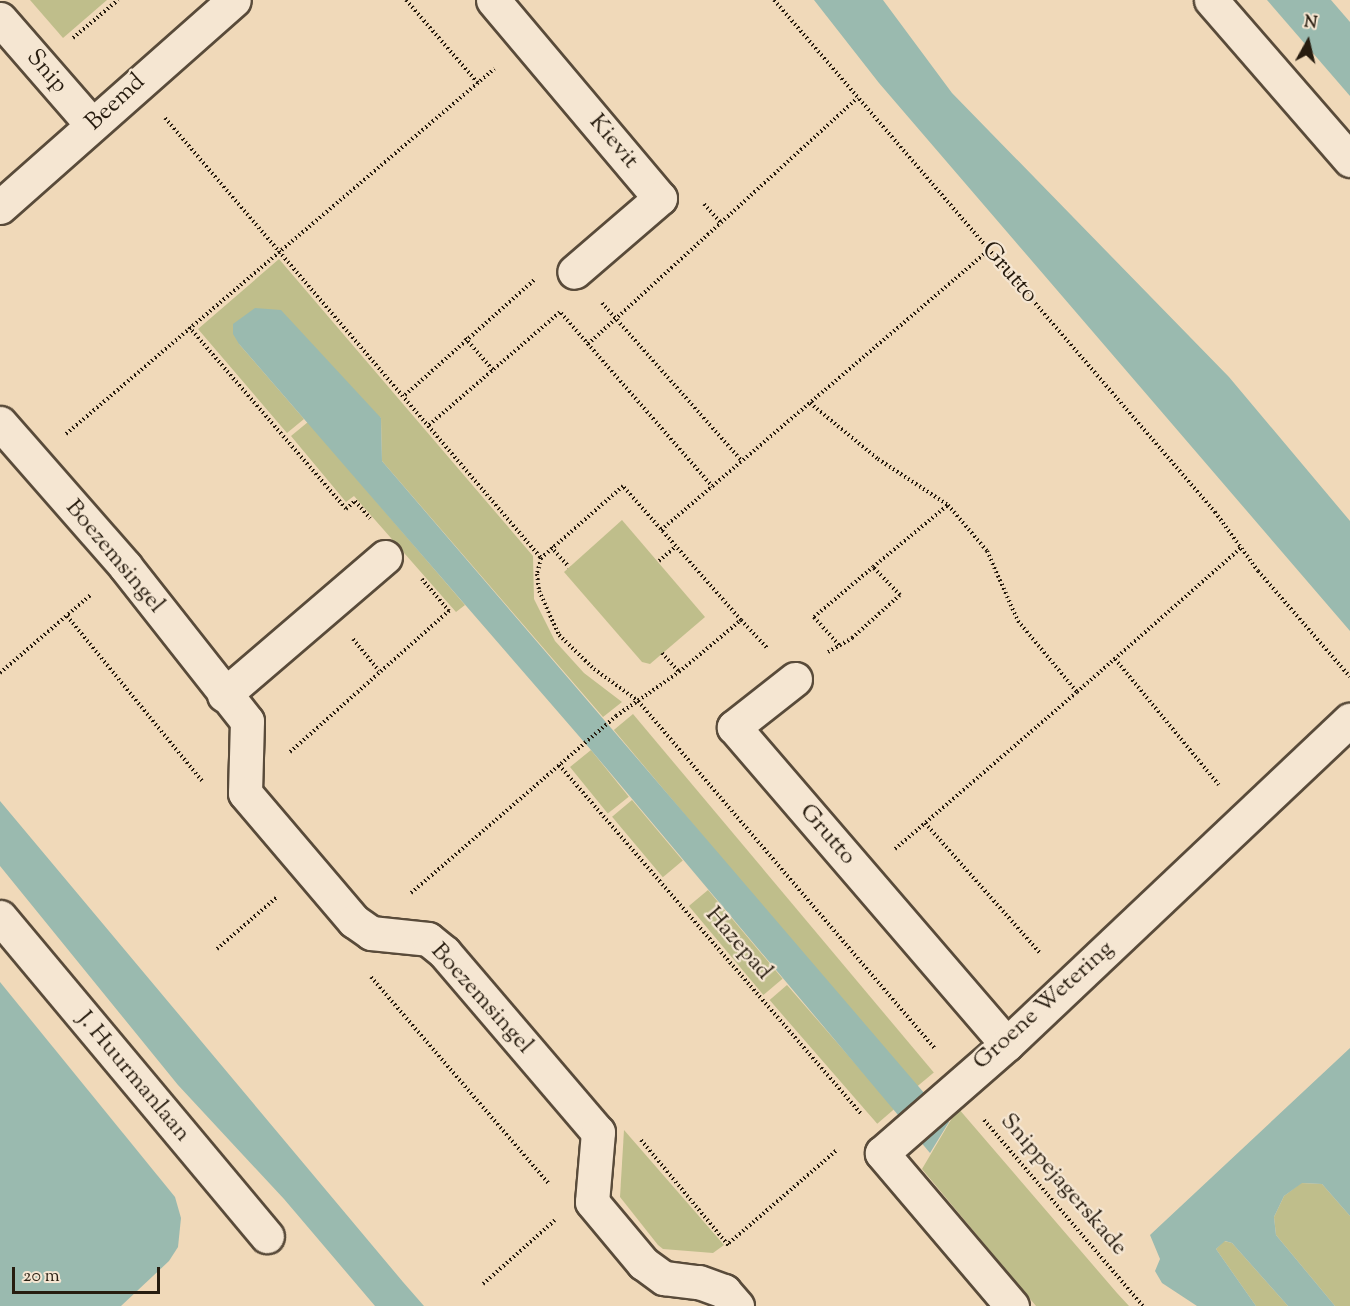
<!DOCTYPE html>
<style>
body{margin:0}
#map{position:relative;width:1350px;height:1306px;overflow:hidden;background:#f0d9b9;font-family:"Sorts Mill Goudy",serif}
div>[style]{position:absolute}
.green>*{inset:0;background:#bfbe8b;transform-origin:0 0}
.water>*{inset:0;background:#9abaaf}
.path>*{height:4px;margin-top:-2px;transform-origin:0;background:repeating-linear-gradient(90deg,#271c0f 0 1.5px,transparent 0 4.5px)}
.roads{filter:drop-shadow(2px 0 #594b3a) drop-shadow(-2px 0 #594b3a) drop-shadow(0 2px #594b3a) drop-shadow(0 -2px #594b3a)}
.minor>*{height:33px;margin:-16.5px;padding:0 16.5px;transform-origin:16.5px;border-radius:16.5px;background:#f5e6d2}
span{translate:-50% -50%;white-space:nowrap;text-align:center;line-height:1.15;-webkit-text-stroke:4.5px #f5e6d2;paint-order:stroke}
.street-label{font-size:24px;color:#271c0f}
.north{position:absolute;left:1278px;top:12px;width:60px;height:60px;-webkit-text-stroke:4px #f5e6d2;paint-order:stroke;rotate:8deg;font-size:16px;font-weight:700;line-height:24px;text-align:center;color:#271c0f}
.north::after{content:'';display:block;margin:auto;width:21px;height:27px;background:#271c0f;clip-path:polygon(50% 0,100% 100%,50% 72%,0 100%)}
.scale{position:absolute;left:12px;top:1267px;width:148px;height:27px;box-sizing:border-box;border:3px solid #271c0f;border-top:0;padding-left:8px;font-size:18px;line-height:21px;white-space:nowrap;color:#271c0f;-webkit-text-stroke:4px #f5e6d2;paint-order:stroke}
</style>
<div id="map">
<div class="green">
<i style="clip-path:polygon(30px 0,107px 0,63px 38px)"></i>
<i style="clip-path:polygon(279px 259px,533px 556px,534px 599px,555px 641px,584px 673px,622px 702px,603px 717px,382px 461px,381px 418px,239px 344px,304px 419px,287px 433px,198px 329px)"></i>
<i style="clip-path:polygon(308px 422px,465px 605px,456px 612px,354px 496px,346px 502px,291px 436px)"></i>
<i style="clip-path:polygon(622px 520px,705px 617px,650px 664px,642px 662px,564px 572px)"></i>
<i style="left:633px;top:714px;width:468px;height:25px;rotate:50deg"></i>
<i style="left:591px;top:750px;width:60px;height:27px;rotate:51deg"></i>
<i style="left:632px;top:800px;width:79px;height:26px;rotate:50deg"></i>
<i style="left:708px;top:890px;width:116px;height:25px;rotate:50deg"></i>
<i style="left:787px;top:985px;width:164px;height:23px;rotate:49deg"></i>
<i style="clip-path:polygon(958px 1108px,1117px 1293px,1129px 1306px,1036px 1306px,922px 1169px)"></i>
<i style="clip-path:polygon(624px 1130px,724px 1245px,713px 1253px,663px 1249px,658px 1245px,620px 1197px)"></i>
<i style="clip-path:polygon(1301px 1183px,1322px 1184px,1350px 1216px,1350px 1306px,1335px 1306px,1276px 1235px,1274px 1217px,1284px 1196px)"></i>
<i style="clip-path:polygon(1224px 1241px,1232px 1243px,1288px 1306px,1256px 1306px,1216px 1249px)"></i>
</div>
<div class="water">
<i style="clip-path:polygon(814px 0,883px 0,952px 93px,1229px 377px,1350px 521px,1350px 631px,879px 83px)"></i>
<i style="clip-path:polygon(1267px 0,1331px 0,1350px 22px,1350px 96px)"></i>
<i style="clip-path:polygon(255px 308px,281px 310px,381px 418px,382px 461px,949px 1122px,930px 1153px,591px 750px,239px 344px,233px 334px,233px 324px)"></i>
<i style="clip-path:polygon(0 801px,403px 1282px,424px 1306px,375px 1306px,284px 1199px,178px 1085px,0 866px)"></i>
<i style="clip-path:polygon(0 982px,175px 1197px,181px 1218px,178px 1247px,169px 1261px,121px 1306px,0 1306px)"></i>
<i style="clip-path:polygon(1350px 1048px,1350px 1216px,1322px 1184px,1302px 1183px,1284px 1196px,1274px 1217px,1276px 1235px,1335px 1306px,1288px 1306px,1232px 1243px,1225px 1241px,1216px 1249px,1256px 1306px,1197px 1306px,1162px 1283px,1155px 1271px,1160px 1259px,1150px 1235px)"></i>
</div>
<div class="path">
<i style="left:406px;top:0;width:110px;rotate:49.1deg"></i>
<i style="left:774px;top:0;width:676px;rotate:49.26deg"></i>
<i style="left:1215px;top:512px;width:73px;rotate:53.9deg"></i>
<i style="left:1258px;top:571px;width:140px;rotate:49deg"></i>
<i style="left:73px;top:38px;width:59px;rotate:-40.2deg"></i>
<i style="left:165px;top:118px;width:579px;rotate:49.48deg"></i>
<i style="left:541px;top:558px;width:16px;rotate:104deg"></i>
<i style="left:537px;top:574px;width:17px;rotate:83deg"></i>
<i style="left:539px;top:591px;width:48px;rotate:65.6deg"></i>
<i style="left:559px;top:635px;width:49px;rotate:44.2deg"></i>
<i style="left:594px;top:669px;width:54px;rotate:36deg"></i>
<i style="left:638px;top:701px;width:458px;rotate:49.5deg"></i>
<i style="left:704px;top:204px;width:27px;rotate:48deg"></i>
<i style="left:602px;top:303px;width:211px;rotate:48.5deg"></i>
<i style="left:561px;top:313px;width:230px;rotate:48.9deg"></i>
<i style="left:189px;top:327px;width:240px;rotate:49.2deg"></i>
<i style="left:346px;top:509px;width:12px;rotate:-42deg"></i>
<i style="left:355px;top:501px;width:23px;rotate:49deg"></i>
<i style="left:465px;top:338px;width:43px;rotate:48.8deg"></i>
<i style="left:588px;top:344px;width:365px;rotate:-42.4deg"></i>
<i style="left:405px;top:395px;width:173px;rotate:-41.7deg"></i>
<i style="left:810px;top:403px;width:88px;rotate:39.5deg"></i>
<i style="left:878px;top:459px;width:84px;rotate:33.3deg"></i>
<i style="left:948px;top:505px;width:60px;rotate:49.7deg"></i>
<i style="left:987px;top:551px;width:77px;rotate:66.1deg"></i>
<i style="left:1018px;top:621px;width:92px;rotate:50.3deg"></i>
<i style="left:1077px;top:692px;width:218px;rotate:-41.3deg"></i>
<i style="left:429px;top:425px;width:173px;rotate:-40.8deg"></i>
<i style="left:66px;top:434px;width:563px;rotate:-40.46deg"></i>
<i style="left:661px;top:530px;width:431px;rotate:-40.5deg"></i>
<i style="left:551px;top:547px;width:27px;rotate:48deg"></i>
<i style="left:659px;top:561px;width:21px;rotate:-41deg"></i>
<i style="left:67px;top:616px;width:213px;rotate:50.7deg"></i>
<i style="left:741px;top:620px;width:38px;rotate:47deg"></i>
<i style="left:353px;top:639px;width:41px;rotate:50.9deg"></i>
<i style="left:839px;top:645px;width:38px;rotate:-132deg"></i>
<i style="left:814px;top:617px;width:77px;rotate:-40.3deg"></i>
<i style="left:828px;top:652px;width:28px;rotate:-30deg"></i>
<i style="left:852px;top:638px;width:64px;rotate:-41.9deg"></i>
<i style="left:900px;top:595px;width:39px;rotate:-134deg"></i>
<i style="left:873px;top:567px;width:97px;rotate:-39.6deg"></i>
<i style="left:662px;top:653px;width:25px;rotate:48deg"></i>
<i style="left:1115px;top:659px;width:163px;rotate:50.5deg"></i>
<i style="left:0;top:673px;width:121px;rotate:-40.7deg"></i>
<i style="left:290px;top:752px;width:213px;rotate:-41.6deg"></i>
<i style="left:449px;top:611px;width:42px;rotate:-130.2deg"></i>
<i style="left:559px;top:765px;width:462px;rotate:49.1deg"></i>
<i style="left:925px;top:823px;width:174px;rotate:48.5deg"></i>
<i style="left:895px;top:849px;width:240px;rotate:-40.8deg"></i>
<i style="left:411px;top:893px;width:271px;rotate:-40.8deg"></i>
<i style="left:616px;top:716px;width:77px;rotate:-34.9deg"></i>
<i style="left:679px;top:672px;width:81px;rotate:-40deg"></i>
<i style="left:741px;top:620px;width:179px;rotate:-131.4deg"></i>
<i style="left:623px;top:486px;width:109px;rotate:138.7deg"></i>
<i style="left:217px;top:949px;width:79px;rotate:-40.9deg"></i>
<i style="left:371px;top:977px;width:274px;rotate:49.3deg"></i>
<i style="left:984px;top:1120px;width:245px;rotate:49.5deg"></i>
<i style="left:641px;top:1140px;width:138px;rotate:50.3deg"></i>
<i style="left:729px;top:1243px;width:144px;rotate:-40.8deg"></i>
<i style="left:483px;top:1284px;width:96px;rotate:-41.6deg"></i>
</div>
<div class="roads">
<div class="minor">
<i style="left:493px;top:0;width:259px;rotate:49.9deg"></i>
<i style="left:660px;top:198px;width:113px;rotate:139.3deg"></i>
<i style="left:1211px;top:0;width:212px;rotate:49deg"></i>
<i style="left:0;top:19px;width:140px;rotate:49deg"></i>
<i style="left:0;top:207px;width:312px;rotate:-41.5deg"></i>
<i style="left:0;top:423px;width:190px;rotate:48.8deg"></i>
<i style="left:125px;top:566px;width:197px;rotate:51.8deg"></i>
<i style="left:247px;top:721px;width:72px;rotate:91.6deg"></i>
<i style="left:245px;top:793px;width:168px;rotate:49.6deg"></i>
<i style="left:354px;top:921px;width:21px;rotate:35deg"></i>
<i style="left:371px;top:933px;width:57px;rotate:6deg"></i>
<i style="left:428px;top:939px;width:21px;rotate:39deg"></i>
<i style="left:444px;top:952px;width:237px;rotate:49.5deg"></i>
<i style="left:598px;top:1132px;width:70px;rotate:94.9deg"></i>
<i style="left:592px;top:1202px;width:80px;rotate:50.1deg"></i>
<i style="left:643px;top:1263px;width:26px;rotate:36deg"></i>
<i style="left:664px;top:1278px;width:35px;rotate:7deg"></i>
<i style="left:699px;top:1282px;width:27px;rotate:20deg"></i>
<i style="left:724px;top:1291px;width:20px;rotate:49deg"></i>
<i style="left:795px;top:679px;width:78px;rotate:141.8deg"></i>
<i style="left:734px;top:727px;width:418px;rotate:49.3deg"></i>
<i style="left:224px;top:695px;width:212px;rotate:-40.6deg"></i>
<i style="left:0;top:917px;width:416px;rotate:50.1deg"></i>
<i style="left:1012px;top:1306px;width:201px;rotate:-130.4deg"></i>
<i style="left:882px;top:1153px;width:166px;rotate:-41.1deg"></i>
<i style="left:1007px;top:1044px;width:472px;rotate:-43.4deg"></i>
</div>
</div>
<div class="street-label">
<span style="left:46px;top:72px;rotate:49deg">Snip</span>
<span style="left:116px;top:103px;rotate:-43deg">Beemd</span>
<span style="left:613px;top:142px;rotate:50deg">Kievit</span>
<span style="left:1009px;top:273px;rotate:49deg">Grutto</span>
<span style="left:114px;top:557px;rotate:50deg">Boezemsingel</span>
<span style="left:827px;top:835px;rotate:49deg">Grutto</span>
<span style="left:738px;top:944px;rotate:49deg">Hazepad</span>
<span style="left:481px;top:999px;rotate:48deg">Boezemsingel</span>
<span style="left:1044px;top:1006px;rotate:-42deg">Groene Wetering</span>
<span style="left:133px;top:1077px;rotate:50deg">J. Huurmanlaan</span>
<span style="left:1063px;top:1185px;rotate:49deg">Snippejagerskade</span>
</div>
<div class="north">N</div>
<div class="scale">20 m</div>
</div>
